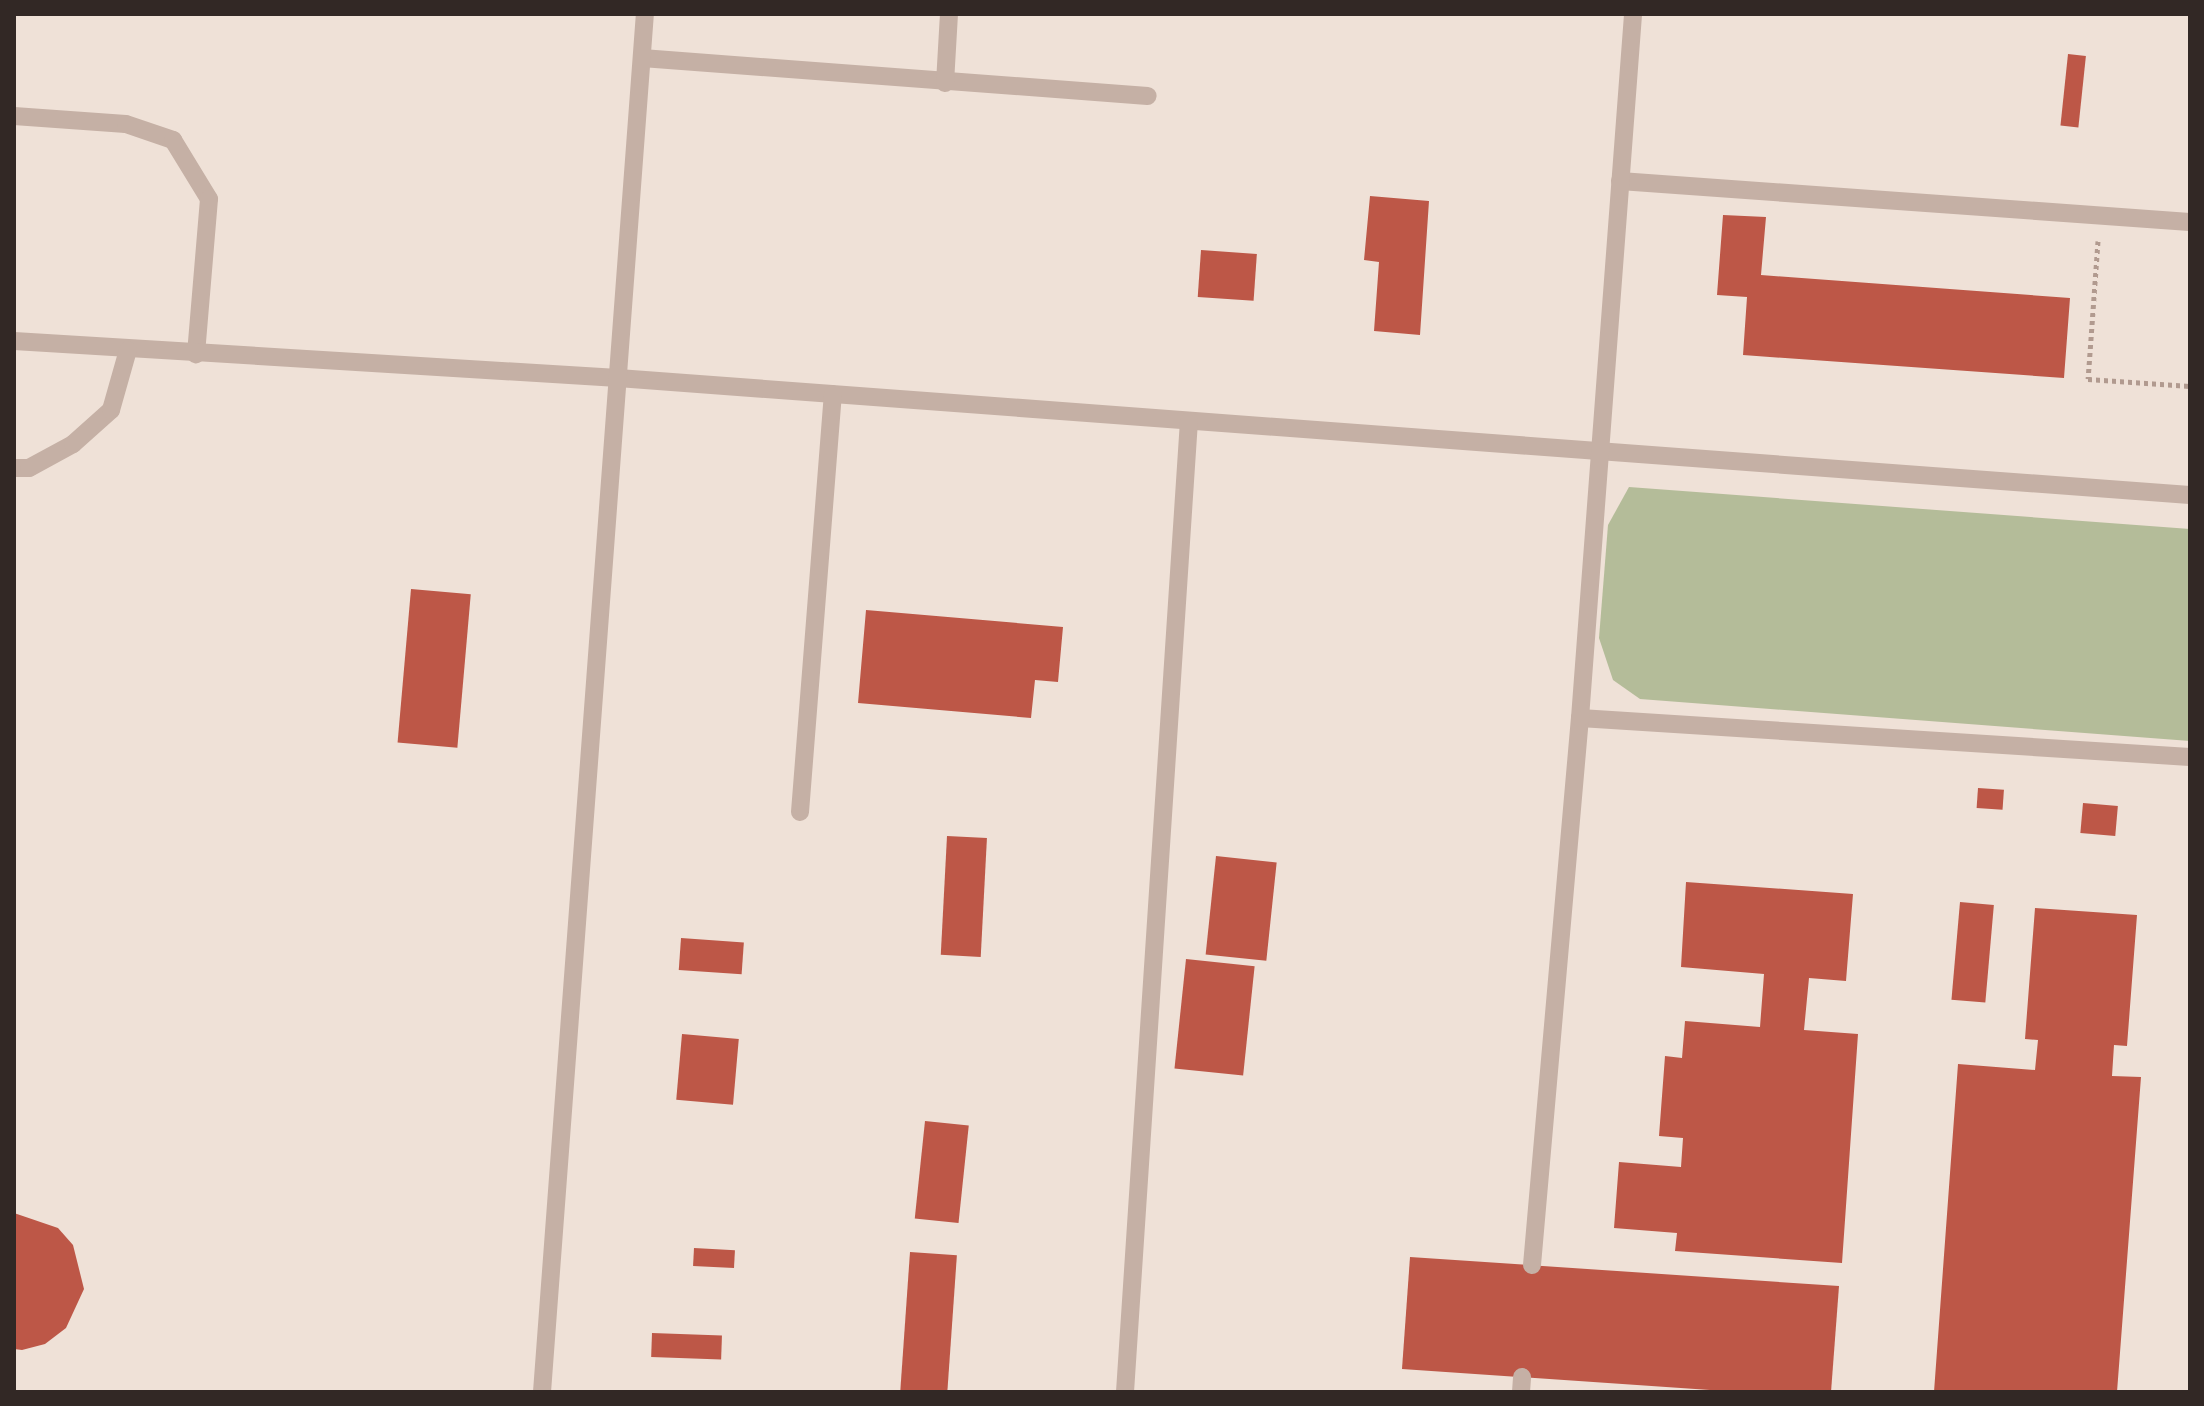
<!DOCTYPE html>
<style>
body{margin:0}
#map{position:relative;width:2204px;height:1406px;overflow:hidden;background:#efe1d7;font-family:"IBM Plex Sans",sans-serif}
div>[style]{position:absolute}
.green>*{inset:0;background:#b4bc99}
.building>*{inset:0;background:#bd5747;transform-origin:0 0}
.path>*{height:5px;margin-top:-2.5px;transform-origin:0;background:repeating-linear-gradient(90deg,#b19a8f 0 4px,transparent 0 8px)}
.service>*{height:18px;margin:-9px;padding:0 9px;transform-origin:9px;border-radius:9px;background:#c5b0a5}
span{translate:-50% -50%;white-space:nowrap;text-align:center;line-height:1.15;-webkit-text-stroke:7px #f7ece3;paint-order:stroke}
.frame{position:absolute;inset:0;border:16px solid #322825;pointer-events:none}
</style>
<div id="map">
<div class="green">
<i style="clip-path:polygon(1629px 487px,2190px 529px,2190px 741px,1640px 699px,1613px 680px,1599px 638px,1608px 525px)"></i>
</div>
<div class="building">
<i style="left:2068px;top:54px;width:18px;height:72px;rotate:6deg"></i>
<i style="clip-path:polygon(1370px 196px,1429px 201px,1420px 335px,1374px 331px,1379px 262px,1364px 260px)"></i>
<i style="clip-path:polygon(1723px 215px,1766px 217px,1761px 275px,2070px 298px,2064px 378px,1743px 355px,1747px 297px,1717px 295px)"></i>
<i style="left:1201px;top:250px;width:56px;height:47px;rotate:4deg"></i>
<i style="left:411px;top:589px;width:60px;height:154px;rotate:5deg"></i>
<i style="clip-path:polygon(866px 610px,1063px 627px,1058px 682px,1035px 680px,1031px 718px,858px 703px)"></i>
<i style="left:1978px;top:788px;width:26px;height:20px;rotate:4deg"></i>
<i style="left:2083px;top:803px;width:35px;height:30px;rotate:5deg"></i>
<i style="left:947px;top:836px;width:40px;height:119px;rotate:3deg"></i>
<i style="left:1216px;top:856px;width:61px;height:99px;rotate:6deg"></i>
<i style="clip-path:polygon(1686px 882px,1853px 894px,1846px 981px,1809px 978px,1804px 1030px,1858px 1034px,1842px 1263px,1675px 1251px,1677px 1233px,1614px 1228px,1619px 1162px,1681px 1167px,1683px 1138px,1659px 1136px,1665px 1056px,1682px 1058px,1685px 1021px,1760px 1027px,1764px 974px,1681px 967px)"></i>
<i style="left:1960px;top:902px;width:34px;height:98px;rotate:5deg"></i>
<i style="clip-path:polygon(2035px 908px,2137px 915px,2127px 1046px,2114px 1045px,2112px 1076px,2141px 1077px,2117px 1392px,1934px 1392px,1958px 1064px,2035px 1070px,2038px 1040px,2025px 1039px)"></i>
<i style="left:681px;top:938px;width:63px;height:32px;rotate:4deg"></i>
<i style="left:1186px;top:959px;width:69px;height:110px;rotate:6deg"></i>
<i style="left:682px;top:1034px;width:57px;height:66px;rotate:5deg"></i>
<i style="left:925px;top:1121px;width:44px;height:98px;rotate:6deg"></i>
<i style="clip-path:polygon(14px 1213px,58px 1228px,73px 1245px,84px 1289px,66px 1328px,45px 1344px,22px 1350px,14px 1349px)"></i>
<i style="left:694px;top:1248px;width:41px;height:18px;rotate:3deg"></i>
<i style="left:910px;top:1252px;width:47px;height:140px;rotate:4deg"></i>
<i style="clip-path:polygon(1410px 1257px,1839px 1286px,1831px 1392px,1739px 1392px,1402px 1369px)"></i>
<i style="left:652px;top:1333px;width:70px;height:24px;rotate:2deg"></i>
</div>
<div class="path">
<i style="left:2098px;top:241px;width:138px;rotate:94.1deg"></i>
<i style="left:2088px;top:379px;width:102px;rotate:3.9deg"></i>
</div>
<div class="service">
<i style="left:642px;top:58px;width:507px;rotate:4.29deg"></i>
<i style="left:945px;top:83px;width:69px;rotate:-86.7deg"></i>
<i style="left:14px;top:116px;width:112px;rotate:4.1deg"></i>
<i style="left:126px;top:124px;width:50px;rotate:18.8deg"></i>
<i style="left:173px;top:140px;width:69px;rotate:58.6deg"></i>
<i style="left:209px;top:199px;width:156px;rotate:94.8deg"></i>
<i style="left:1620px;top:181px;width:571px;rotate:4.11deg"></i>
<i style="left:14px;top:341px;width:605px;rotate:3.51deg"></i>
<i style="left:618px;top:378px;width:1576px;rotate:4.26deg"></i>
<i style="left:14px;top:468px;width:15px"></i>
<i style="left:29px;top:468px;width:50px;rotate:-28.6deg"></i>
<i style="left:73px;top:444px;width:51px;rotate:-41.8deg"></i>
<i style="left:111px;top:410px;width:62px;rotate:-74.2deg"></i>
<i style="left:1580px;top:718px;width:611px;rotate:3.66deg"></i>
<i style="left:800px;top:812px;width:419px;rotate:-85.5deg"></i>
<i style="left:1532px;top:1265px;width:549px;rotate:-84.99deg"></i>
<i style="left:1580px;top:718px;width:706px;rotate:-85.69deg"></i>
<i style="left:542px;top:1392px;width:1382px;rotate:-85.73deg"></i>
<i style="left:1125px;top:1392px;width:973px;rotate:-86.23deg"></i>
<i style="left:1521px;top:1392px;width:15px;rotate:-86deg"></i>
</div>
<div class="frame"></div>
</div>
